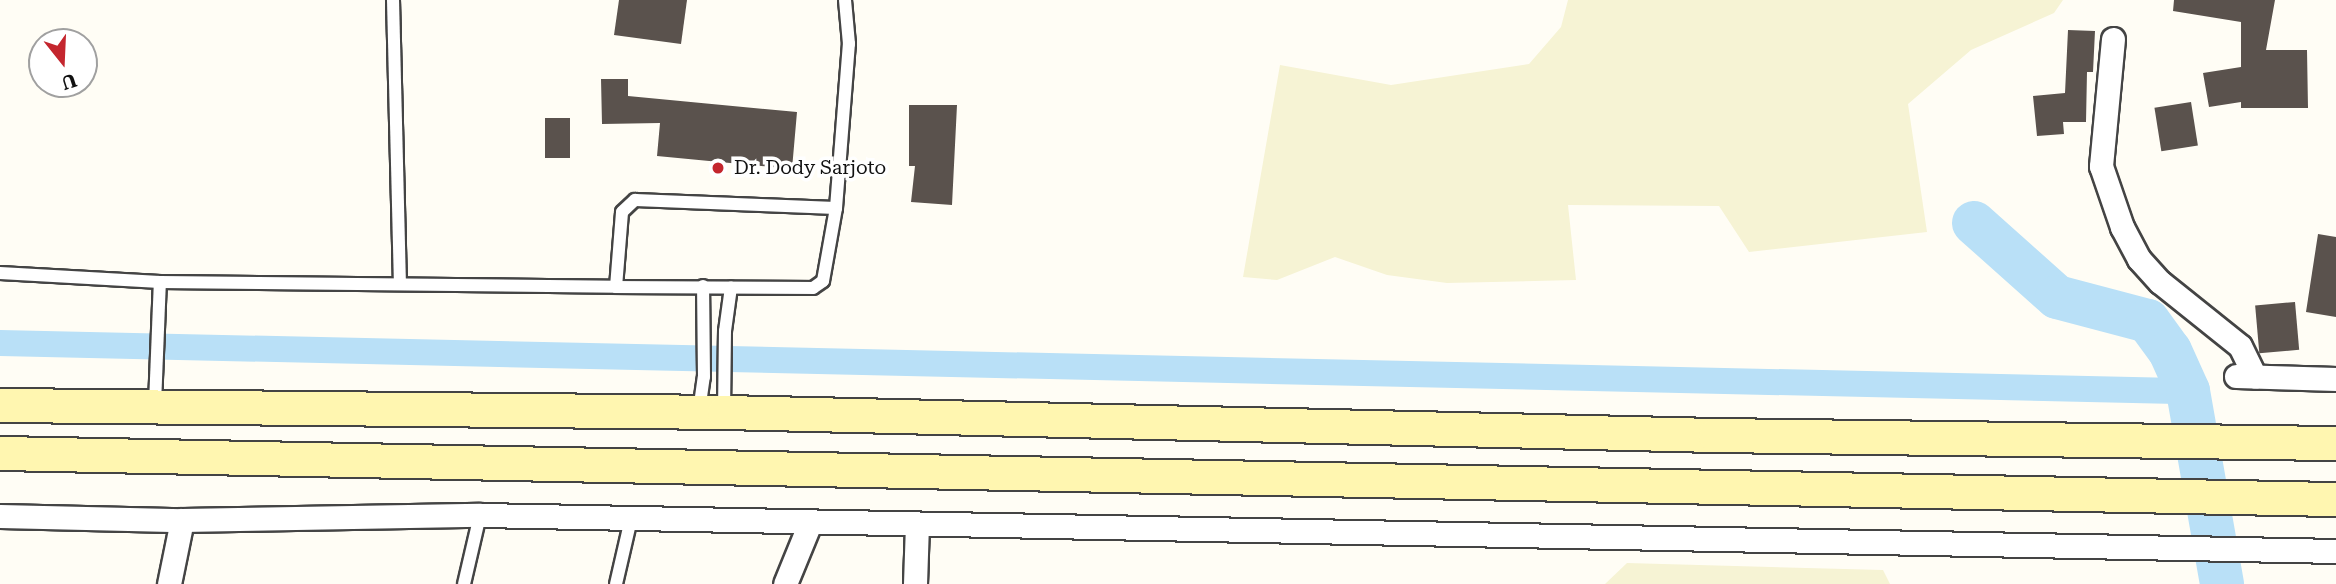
<!DOCTYPE html>
<style>
body{margin:0}
#map{position:relative;width:2336px;height:584px;overflow:hidden;background:#fffdf5;font-family:"Roboto Serif",serif}
div>[style]{position:absolute}
.farmland>*{inset:0;background:#f6f3d4}
.canal>*{height:26px;margin:-13px;padding:0 13px;transform-origin:13px;border-radius:13px;background:#b9e0f7}
.river>*{height:44px;margin:-22px;padding:0 22px;transform-origin:22px;border-radius:22px;background:#b9e0f7}
.building>*{inset:0;background:#5a524d;transform-origin:0 0}
.roads{filter:drop-shadow(2px 0 #444) drop-shadow(-2px 0 #444) drop-shadow(0 2px #444) drop-shadow(0 -2px #444)}
.service>*{height:12px;margin:-6px;padding:0 6px;transform-origin:6px;border-radius:6px;background:#fff}
.minor>*{height:23px;margin:-11.5px;padding:0 11.5px;transform-origin:11.5px;border-radius:11.5px;background:#fff}
.secondary>*{height:33px;margin:-16.5px;padding:0 16.5px;transform-origin:16.5px;border-radius:16.5px;background:#fff6b0}
.dots>*{width:19px;height:19px;translate:-50% -50%;box-sizing:border-box;border:4px solid #fff;border-radius:50%}
span{translate:-50% -50%;white-space:nowrap;text-align:center;line-height:1.15;-webkit-text-stroke:7px #fff;paint-order:stroke}
.poi-label{font-size:19px;color:#111}
.left{translate:0 -50%;text-align:left}
.north{position:absolute;left:28px;top:28px;width:70px;height:70px;box-sizing:border-box;background:#fff;border:2px solid #a0a0a0;border-radius:50%;rotate:162deg;font-size:19px;font-weight:700;line-height:28px;text-align:center;color:#111}
.north::after{content:'';display:block;margin:auto;width:24px;height:32px;background:#c4262e;clip-path:polygon(50% 0,100% 100%,50% 72%,0 100%)}
</style>
<div id="map">
<div class="farmland">
<i style="clip-path:polygon(1568px 0,2063px 0,2054px 13px,1971px 50px,1908px 104px,1927px 232px,1749px 252px,1719px 206px,1568px 205px,1576px 280px,1447px 283px,1387px 275px,1335px 257px,1277px 280px,1243px 277px,1280px 65px,1391px 85px,1529px 64px,1561px 27px)"></i>
<i style="clip-path:polygon(1627px 563px,1883px 570px,1890px 584px,1605px 584px)"></i>
</div>
<div class="canal">
<i style="left:0;top:343px;width:2189px;rotate:1.26deg"></i>
</div>
<div class="river">
<i style="left:1974px;top:223px;width:111px;rotate:41.7deg"></i>
<i style="left:2057px;top:297px;width:94px;rotate:14.8deg"></i>
<i style="left:2148px;top:321px;width:37px;rotate:54deg"></i>
<i style="left:2170px;top:351px;width:44px;rotate:65.8deg"></i>
<i style="left:2188px;top:391px;width:196px;rotate:80deg"></i>
</div>
<div class="building">
<i style="clip-path:polygon(619px 0,687px 0,681px 44px,614px 35px)"></i>
<i style="clip-path:polygon(2174px 0,2275px 0,2266px 50px,2307px 50px,2308px 108px,2241px 108px,2241px 102px,2209px 107px,2203px 73px,2241px 67px,2241px 22px,2173px 11px)"></i>
<i style="clip-path:polygon(2068px 30px,2095px 31px,2093px 72px,2087px 72px,2086px 122px,2063px 122px,2064px 134px,2037px 136px,2033px 96px,2065px 93px)"></i>
<i style="clip-path:polygon(601px 79px,628px 79px,628px 96px,797px 112px,792px 169px,657px 156px,660px 123px,602px 124px)"></i>
<i style="left:2191px;top:102px;width:44px;height:37px;rotate:81deg"></i>
<i style="clip-path:polygon(909px 105px,957px 105px,952px 205px,911px 202px,915px 166px,909px 166px)"></i>
<i style="left:545px;top:118px;width:25px;height:40px"></i>
<i style="clip-path:polygon(2318px 234px,2336px 237px,2336px 317px,2306px 312px)"></i>
<i style="left:2295px;top:302px;width:48px;height:40px;rotate:85deg"></i>
</div>
<div class="roads">
<div class="service">
<i style="left:393px;top:0;width:283px;rotate:88.6deg"></i>
<i style="left:635px;top:200px;width:201px;rotate:2.3deg"></i>
<i style="left:836px;top:208px;width:74px;rotate:100.1deg"></i>
<i style="left:823px;top:281px;width:12px;rotate:145deg"></i>
<i style="left:813px;top:288px;width:197px;rotate:-179.7deg"></i>
<i style="left:616px;top:287px;width:75px;rotate:-85.4deg"></i>
<i style="left:622px;top:212px;width:18px;rotate:-43deg"></i>
<i style="left:836px;top:208px;width:165px;rotate:-85.5deg"></i>
<i style="left:849px;top:44px;width:44px;rotate:-95.2deg"></i>
<i style="left:0;top:273px;width:160px;rotate:3.2deg"></i>
<i style="left:160px;top:282px;width:456px;rotate:0.6deg"></i>
<i style="left:155px;top:404px;width:122px;rotate:-87.7deg"></i>
<i style="left:699px;top:411px;width:34px;rotate:-82deg"></i>
<i style="left:704px;top:377px;width:91px;rotate:-90.6deg"></i>
<i style="left:724px;top:412px;width:81px;rotate:-89.3deg"></i>
<i style="left:725px;top:331px;width:44px;rotate:-82.2deg"></i>
<i style="left:464px;top:584px;width:71px;rotate:-76.9deg"></i>
<i style="left:616px;top:584px;width:67px;rotate:-77deg"></i>
</div>
<div class="minor">
<i style="left:2113px;top:39px;width:128px;rotate:95.4deg"></i>
<i style="left:2101px;top:166px;width:65px;rotate:71deg"></i>
<i style="left:2122px;top:227px;width:36px;rotate:62deg"></i>
<i style="left:2139px;top:259px;width:31px;rotate:48deg"></i>
<i style="left:2160px;top:282px;width:102px;rotate:38.7deg"></i>
<i style="left:2240px;top:346px;width:34px;rotate:64deg"></i>
<i style="left:2236px;top:376px;width:100px;rotate:1.7deg"></i>
<i style="left:0;top:516px;width:182px;rotate:1.3deg"></i>
<i style="left:182px;top:520px;width:298px;rotate:-1deg"></i>
<i style="left:480px;top:515px;width:1856px;rotate:1.11deg"></i>
<i style="left:169px;top:584px;width:65px;rotate:-78.5deg"></i>
<i style="left:785px;top:584px;width:66px;rotate:-67.7deg"></i>
<i style="left:915px;top:584px;width:59px;rotate:-88.1deg"></i>
</div>
<div class="secondary">
<i style="left:0;top:405px;width:724px;rotate:0.55deg"></i>
<i style="left:724px;top:412px;width:991px;rotate:1.33deg"></i>
<i style="left:1715px;top:435px;width:621px;rotate:0.74deg"></i>
<i style="left:0;top:453px;width:2336px;rotate:1.13deg"></i>
</div>
</div>
<div class="dots">
<i style="left:718px;top:168px;background:#c4262e"></i>
</div>
<div class="poi-label">
<span class="left" style="left:734px;top:168px">Dr. Dody Sarjoto</span>
</div>
<div class="north">U</div>
</div>
